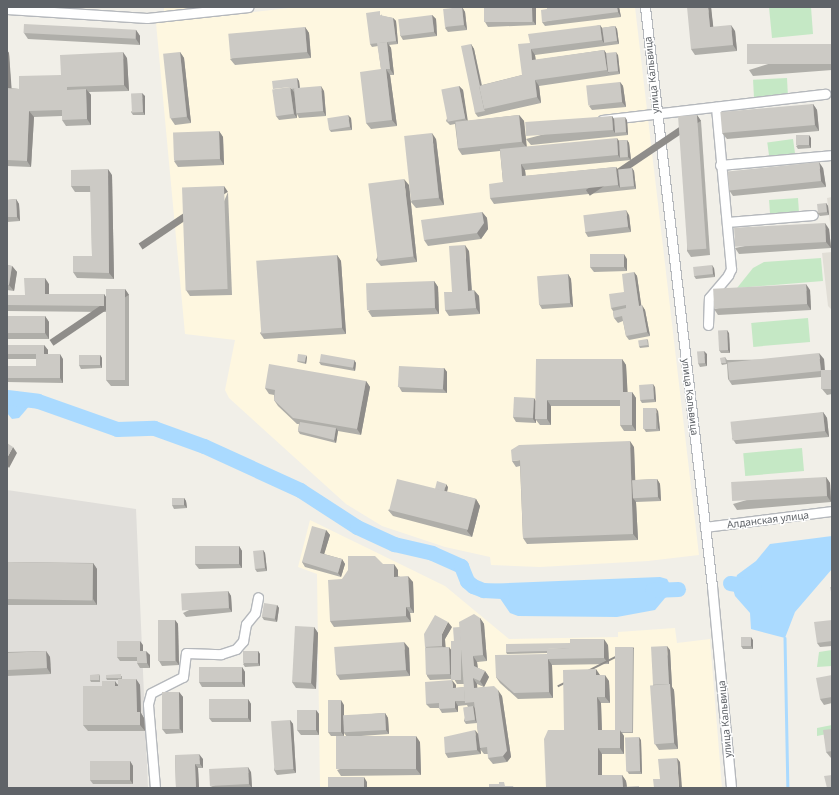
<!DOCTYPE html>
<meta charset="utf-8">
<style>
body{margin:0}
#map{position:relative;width:839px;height:795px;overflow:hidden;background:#f1efe8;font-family:"Noto Sans",sans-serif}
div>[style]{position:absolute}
.commercial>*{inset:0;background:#fef7e0}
.industrial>*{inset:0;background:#e0deda}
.education>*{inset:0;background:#e1ded6}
.green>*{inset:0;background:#c5e8c5;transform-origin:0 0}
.water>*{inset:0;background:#aadaff}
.stream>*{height:2.5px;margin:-1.25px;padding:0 1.25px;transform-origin:1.25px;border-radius:1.25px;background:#aadaff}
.river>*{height:15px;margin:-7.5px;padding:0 7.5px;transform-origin:7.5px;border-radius:7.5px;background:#aadaff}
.roads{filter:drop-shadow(1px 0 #b5b8bc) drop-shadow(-1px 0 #b5b8bc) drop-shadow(0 1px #b5b8bc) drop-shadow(0 -1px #b5b8bc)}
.minor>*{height:9px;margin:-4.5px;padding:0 4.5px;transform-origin:4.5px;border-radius:4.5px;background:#fff}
.wall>*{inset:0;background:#afaea9}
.shaded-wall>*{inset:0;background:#8f8d8a;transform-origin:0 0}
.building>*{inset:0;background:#cccac5;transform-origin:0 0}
span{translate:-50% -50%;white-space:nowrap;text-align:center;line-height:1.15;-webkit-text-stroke:3px #fff;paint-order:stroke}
.street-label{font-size:10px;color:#5f6368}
.frame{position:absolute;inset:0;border:8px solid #5f6368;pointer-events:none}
</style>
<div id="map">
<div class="commercial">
<i style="clip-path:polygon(164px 7px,205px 7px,164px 12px)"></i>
<i style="clip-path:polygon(297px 7px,635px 7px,699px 555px,648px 561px,540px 567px,491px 565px,490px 557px,445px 547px,382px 526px,346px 504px,229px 398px,225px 390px,235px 340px,185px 334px,156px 23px)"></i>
<i style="clip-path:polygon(310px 520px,445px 586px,509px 639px,618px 637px,618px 632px,675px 628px,677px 643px,710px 639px,722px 788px,320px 788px,317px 574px,298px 567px)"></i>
</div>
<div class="industrial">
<i style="clip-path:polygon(7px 490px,136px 509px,148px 788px,7px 788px)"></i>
</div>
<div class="education">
<i style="clip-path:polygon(832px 197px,832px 240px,827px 198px)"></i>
<i style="clip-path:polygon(832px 252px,832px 310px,828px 306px,822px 253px)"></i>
</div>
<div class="green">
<i style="clip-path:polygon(769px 7px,811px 7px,813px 34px,772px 38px)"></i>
<i style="left:787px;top:78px;width:18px;height:34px;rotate:87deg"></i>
<i style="left:793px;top:139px;width:15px;height:26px;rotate:82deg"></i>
<i style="left:798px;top:198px;width:15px;height:29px;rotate:86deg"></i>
<i style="clip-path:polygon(821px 258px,823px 281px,737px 288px,753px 268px,764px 262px)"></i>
<i style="left:808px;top:318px;width:24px;height:57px;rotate:85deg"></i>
<i style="left:802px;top:448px;width:23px;height:59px;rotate:85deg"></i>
<i style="clip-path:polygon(832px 650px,832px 666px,817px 667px,819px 652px)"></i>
<i style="clip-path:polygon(832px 725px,832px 733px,817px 736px,817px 728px)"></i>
</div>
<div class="water">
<i style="clip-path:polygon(15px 391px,37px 397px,19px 418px,12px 419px,7px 413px,7px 393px)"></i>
<i style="clip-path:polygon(832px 536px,832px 569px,795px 612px,785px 638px,751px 629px,750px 613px,735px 596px,733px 589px,737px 575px,756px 561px,770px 544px)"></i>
<i style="clip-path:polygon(660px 577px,667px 579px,674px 592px,665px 598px,655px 610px,617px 617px,518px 616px,510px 613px,497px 594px,483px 590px,486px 584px)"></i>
</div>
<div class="stream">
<i style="left:785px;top:638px;width:150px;rotate:88.9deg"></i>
</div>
<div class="river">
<i style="left:7px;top:397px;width:31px;rotate:7deg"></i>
<i style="left:38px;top:401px;width:84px;rotate:19.5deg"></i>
<i style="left:117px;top:429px;width:37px;rotate:-2deg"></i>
<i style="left:154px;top:428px;width:53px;rotate:19.8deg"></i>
<i style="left:204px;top:446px;width:106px;rotate:24.6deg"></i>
<i style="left:300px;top:490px;width:68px;rotate:33deg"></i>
<i style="left:357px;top:527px;width:41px;rotate:24.7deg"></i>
<i style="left:394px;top:544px;width:39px;rotate:13deg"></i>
<i style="left:432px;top:553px;width:32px;rotate:24deg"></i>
<i style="left:461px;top:566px;width:16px;rotate:68deg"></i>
<i style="left:467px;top:581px;width:8px;rotate:40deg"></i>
<i style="left:473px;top:586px;width:11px;rotate:22deg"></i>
<i style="left:483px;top:590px;width:19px;rotate:3deg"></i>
<i style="left:730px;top:583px;width:24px;rotate:9deg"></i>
<i style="left:652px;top:590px;width:26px;rotate:-2deg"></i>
</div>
<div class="roads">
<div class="minor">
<i style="left:645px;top:7px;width:583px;rotate:83.4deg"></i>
<i style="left:712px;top:586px;width:203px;rotate:84.6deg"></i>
<i style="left:7px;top:9px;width:140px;rotate:3.7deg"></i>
<i style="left:147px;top:18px;width:102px;rotate:-6.2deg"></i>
<i style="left:602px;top:120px;width:225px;rotate:-6.7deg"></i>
<i style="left:720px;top:165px;width:111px;rotate:-5.1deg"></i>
<i style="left:727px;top:222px;width:86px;rotate:-4.7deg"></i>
<i style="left:708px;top:325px;width:27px;rotate:-88deg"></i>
<i style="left:709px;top:298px;width:30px;rotate:-50deg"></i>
<i style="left:728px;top:275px;width:7px;rotate:-63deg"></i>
<i style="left:731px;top:269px;width:163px;rotate:-95.3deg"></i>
<i style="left:705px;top:527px;width:128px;rotate:-7.2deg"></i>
<i style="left:155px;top:788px;width:84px;rotate:-94.8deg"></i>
<i style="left:148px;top:704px;width:11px;rotate:-75deg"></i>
<i style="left:151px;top:693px;width:36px;rotate:-27deg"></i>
<i style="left:183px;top:677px;width:24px;rotate:-83deg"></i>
<i style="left:186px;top:653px;width:35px;rotate:2deg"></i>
<i style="left:221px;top:654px;width:16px;rotate:-18deg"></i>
<i style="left:236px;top:649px;width:11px;rotate:-49deg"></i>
<i style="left:243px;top:641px;width:17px;rotate:-80deg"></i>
<i style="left:246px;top:624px;width:14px;rotate:-51deg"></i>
<i style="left:255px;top:613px;width:16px;rotate:-79deg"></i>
</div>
</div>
<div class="wall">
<i style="clip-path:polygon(462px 7px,465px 12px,467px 30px,448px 32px,445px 28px)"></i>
<i style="clip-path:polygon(484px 7px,535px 7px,536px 8px,536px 25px,488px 27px,485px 22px)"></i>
<i style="clip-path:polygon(619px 7px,621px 17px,545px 26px,542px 22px)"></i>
<i style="clip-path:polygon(711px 7px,713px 27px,735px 31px,737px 51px,695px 55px,691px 49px)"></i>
<i style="clip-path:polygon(382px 14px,382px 16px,393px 18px,396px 21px,398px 44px,389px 45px,391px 48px,394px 75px,390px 75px,397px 126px,371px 129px,366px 123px,381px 69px,378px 46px,372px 47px,370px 44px)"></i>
<i style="clip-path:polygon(432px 15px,436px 19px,437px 36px,403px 40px,400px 35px)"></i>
<i style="clip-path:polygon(600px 25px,602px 28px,615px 26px,617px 29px,619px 44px,535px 55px,536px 60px,604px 50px,606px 53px,618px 55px,620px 74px,539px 86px,541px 103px,478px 117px,475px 113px,471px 44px,474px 49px,482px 85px,522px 75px,530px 43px)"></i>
<i style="clip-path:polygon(305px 27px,309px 33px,311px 58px,235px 65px,230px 59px)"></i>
<i style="clip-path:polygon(136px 30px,140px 36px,140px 45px,28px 39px,24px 33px)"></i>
<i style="clip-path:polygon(832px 44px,832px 70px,753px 76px,749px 70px)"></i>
<i style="clip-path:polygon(7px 50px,9px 53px,11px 88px,19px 89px,61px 75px,127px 58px,129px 91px,89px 92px,91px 95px,91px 125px,66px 126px,62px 120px,62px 116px,34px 117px,31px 167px,7px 166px)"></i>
<i style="clip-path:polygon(180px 52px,184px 58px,191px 123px,175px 125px,171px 119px)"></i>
<i style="clip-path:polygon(297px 78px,299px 81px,300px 88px,324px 91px,326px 116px,299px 118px,297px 114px,297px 118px,279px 120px,276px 116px)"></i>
<i style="clip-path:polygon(620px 82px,623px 86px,626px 107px,592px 110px,589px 106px)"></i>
<i style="clip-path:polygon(459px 86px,463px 90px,467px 121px,519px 115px,524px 121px,526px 147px,627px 140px,629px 143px,631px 160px,525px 170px,526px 176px,616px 167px,618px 170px,632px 168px,634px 171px,636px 189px,494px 204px,490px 198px,503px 182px,500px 151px,462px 155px,458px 149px,455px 124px,450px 125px,446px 121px)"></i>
<i style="clip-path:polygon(145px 96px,145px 115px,133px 115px,131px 112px)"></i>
<i style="clip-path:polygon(813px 104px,817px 110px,819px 131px,727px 139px,722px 133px)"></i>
<i style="clip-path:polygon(697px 115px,701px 121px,710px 255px,691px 257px,687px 251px)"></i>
<i style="clip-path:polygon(612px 116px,614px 119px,627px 120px,628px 135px,531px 145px,526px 139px)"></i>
<i style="clip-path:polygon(351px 118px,352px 130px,331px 132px,329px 129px)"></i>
<i style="clip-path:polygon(219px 131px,223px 137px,224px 165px,178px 167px,174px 161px)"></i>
<i style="clip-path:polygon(811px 138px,811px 148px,798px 149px,796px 146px)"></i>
<i style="clip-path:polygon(436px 139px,444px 205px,416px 208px,411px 202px)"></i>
<i style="clip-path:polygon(823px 168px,826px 187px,733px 196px,729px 190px)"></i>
<i style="clip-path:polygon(112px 175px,114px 279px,77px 278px,73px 272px,92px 256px,91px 192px,75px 192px,71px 186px)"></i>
<i style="clip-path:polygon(409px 185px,417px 262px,381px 266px,376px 260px)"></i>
<i style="clip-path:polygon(228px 192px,232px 295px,190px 296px,186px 290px)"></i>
<i style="clip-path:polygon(16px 199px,19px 204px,20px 221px,7px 222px,7px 200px)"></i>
<i style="clip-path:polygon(826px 203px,828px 206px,829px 215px,820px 216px,817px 213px)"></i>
<i style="clip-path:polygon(482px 212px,487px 218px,488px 229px,481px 239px,428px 246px,424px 240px)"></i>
<i style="clip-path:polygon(629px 215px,631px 232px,588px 237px,585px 232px)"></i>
<i style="clip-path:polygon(829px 229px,831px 248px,739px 254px,735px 248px)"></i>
<i style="clip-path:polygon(469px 251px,472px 290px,479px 296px,480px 314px,449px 316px,445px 310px)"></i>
<i style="clip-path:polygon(337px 255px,341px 261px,346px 334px,264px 339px,260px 333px)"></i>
<i style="clip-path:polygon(627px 259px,627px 271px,594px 272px,590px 267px)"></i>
<i style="clip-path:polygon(7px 265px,12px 266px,17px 272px,14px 291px,7px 290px)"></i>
<i style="clip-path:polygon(714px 268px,715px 277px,696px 279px,694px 276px)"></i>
<i style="clip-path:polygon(634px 272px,637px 276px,641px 305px,645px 310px,650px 336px,629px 340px,626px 336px,623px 321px,618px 323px,614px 318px,613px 311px,611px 308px,624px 292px)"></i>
<i style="clip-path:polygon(568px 274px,571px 279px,573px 307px,542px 309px,539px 304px)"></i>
<i style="clip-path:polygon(434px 281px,438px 287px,439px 314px,372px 317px,368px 311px)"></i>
<i style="clip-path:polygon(49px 284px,49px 294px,104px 294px,106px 297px,125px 289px,129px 295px,129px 386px,111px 386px,106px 380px,106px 312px,7px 311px,7px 295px,25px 295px)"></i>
<i style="clip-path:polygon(810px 290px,811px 310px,718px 315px,714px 309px)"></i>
<i style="clip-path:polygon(7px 316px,45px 316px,49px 322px,49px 339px,7px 339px)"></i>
<i style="clip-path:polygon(729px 333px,730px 353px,721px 353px,719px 350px)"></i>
<i style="clip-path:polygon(647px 339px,648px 340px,649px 347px,640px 348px,639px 346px)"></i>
<i style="clip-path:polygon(7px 345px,44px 345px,48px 350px,48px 354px,63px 359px,63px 383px,7px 382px,7px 366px,36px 366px,36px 359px,7px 359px)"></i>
<i style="clip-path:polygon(707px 354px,707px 366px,700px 367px,698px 363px)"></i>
<i style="clip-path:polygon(100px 355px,102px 358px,102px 368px,81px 369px,79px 365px)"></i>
<i style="clip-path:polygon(307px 357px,306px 364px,298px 362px,297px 361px)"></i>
<i style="clip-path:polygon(725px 357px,727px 360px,824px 359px,825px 370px,832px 370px,832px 394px,827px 395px,822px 389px,821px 377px,732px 385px,728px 379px,727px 364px,722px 365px,721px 363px)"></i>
<i style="clip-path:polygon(622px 359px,626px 365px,627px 392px,632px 392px,636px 398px,636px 431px,624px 431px,620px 425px,620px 406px,551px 406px,551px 425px,540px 425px,536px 420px,536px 423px,516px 422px,513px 417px,534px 398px,535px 401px)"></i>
<i style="clip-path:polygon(354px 360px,356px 363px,355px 371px,321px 365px,319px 362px)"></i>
<i style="clip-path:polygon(444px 368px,447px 372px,447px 393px,402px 392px,399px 387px)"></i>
<i style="clip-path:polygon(366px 381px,370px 387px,361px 435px,338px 431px,336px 443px,300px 434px,298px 431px,299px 424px,297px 424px,278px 406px,274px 400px,274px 395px,269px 394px,265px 388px)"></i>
<i style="clip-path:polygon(655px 387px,656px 402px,642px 403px,640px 400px)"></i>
<i style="clip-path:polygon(658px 411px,660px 431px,646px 432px,644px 429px)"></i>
<i style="clip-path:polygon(823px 412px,827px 418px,829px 437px,736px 444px,732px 438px)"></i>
<i style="clip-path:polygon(634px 447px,635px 480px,657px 479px,660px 484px,661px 501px,636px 502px,638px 540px,527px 544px,523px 538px,520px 466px,516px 467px,512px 461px)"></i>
<i style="clip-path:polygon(826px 477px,830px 483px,831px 502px,737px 510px,733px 504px)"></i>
<i style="clip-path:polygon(448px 487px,447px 492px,476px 499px,480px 506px,472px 537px,393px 516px,388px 510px,435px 489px)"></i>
<i style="clip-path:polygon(184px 498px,186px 501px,187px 508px,174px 509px,172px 505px)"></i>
<i style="clip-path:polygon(326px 530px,330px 535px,324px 554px,342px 559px,345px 564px,341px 577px,305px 567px,302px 562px)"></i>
<i style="clip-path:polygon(239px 546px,242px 551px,242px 568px,199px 569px,195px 564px)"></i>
<i style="clip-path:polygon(263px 550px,265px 553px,267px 571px,257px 572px,255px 569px)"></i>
<i style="clip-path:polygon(7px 562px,93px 563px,97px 569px,97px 605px,7px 605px)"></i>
<i style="clip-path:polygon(383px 564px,398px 570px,398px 576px,413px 582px,414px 613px,410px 613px,411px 622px,334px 627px,330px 621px,342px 579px)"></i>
<i style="clip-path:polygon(228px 591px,231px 596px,232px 612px,186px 617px,183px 613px)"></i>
<i style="clip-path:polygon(277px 605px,279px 608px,277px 622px,264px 620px,262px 617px)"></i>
<i style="clip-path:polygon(evenodd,480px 618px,484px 624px,487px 661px,477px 662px,478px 668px,485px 671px,489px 677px,484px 687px,502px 696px,511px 757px,507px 762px,493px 764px,488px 758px,488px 754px,484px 754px,480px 749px,481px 754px,448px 758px,445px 753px,478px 734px,477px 723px,466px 724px,464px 721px,468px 707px,467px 705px,458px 706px,458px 712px,442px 713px,439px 708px,430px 708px,426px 704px,456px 685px,456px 688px,464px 687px,464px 684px,457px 684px,454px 679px,430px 680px,427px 676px,426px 648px,425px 647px,452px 627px,445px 639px,445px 647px,449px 647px,451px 651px,454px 641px,460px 627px,480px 618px,477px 684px,484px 687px,477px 688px,477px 684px)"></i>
<i style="clip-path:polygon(175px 620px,178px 624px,179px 665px,162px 666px,159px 661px)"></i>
<i style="clip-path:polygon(832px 620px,832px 646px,820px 647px,817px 643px)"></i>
<i style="clip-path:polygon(314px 627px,318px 633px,316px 689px,296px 688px,292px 682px)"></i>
<i style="clip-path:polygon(753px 640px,753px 649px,743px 649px,741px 646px)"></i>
<i style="clip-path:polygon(143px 645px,143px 651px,150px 655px,150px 668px,140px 668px,137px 663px,137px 661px,120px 661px,117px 657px)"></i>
<i style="clip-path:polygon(608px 645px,609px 664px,552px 665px,553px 698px,518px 699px,500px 683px,496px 677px,547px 654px,547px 653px,507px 654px,506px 652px)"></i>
<i style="clip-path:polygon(633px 647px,634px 649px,633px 733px,622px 733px,624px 736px,624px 754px,602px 754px,602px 775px,622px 775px,626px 781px,627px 787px,546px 788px,564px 730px,600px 675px,609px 681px,610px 703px,601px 703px,602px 730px,615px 730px)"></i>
<i style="clip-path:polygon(409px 648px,410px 676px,340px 680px,336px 674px)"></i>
<i style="clip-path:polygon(670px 650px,672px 687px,674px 690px,678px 749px,659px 750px,655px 744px,653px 685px)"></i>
<i style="clip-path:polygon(46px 651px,50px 657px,51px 674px,7px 676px,7px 652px)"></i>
<i style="clip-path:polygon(258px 651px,260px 654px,260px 666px,245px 667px,243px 664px)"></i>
<i style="clip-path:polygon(242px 667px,245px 672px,245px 687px,202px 687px,199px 682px)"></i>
<i style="clip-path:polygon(99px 674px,100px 676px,100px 682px,91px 682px,90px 680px)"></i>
<i style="clip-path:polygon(832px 675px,832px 703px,824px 705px,820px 699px)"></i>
<i style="clip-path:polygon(122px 676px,122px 679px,136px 679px,140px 685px,141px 713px,144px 718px,145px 731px,88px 731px,83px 725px,102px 686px,118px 684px,118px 680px,107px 680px,106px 678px)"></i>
<i style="clip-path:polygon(179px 692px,183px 697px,183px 733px,166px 734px,162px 729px)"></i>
<i style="clip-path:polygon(248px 699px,251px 704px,251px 722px,212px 722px,209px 718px)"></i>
<i style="clip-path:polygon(344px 705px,344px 716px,385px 713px,388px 718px,389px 734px,347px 737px,344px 733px,344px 736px,331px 736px,328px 732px)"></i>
<i style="clip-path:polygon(316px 710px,319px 714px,319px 735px,301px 735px,297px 730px)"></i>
<i style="clip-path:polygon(290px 720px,293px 724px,296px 773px,277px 775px,274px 770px)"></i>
<i style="clip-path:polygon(832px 729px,832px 758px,831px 758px,826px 752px)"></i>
<i style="clip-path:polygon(641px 740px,642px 774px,629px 774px,627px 771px)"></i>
<i style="clip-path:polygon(420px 742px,421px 775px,341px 776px,337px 770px)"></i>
<i style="clip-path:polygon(175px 755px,203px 759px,203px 768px,198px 768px,199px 788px,176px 788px)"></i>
<i style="clip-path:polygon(130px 761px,133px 766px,133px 784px,93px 784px,90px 780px)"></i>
<i style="clip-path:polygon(251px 772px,252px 788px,211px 788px,210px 787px)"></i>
</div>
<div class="shaded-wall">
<i style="clip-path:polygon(462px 7px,465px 12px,467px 30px,464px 25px)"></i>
<i style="clip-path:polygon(532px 7px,535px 7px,536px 8px,536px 25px,533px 21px)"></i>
<i style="clip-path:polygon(617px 7px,619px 7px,621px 17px,618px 12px)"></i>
<i style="clip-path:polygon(708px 7px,711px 7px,714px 33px,710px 27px)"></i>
<i style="clip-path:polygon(432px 15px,436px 19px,437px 36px,434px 32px)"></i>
<i style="clip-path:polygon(393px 18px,396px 21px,398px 44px,396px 41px)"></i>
<i style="clip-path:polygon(600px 25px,604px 31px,604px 43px,606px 46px,602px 40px)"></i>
<i style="clip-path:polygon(731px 25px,735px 31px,737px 51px,733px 45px)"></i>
<i style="clip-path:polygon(615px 26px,617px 29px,619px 44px,617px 41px)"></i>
<i style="clip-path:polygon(305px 27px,309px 33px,311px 58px,307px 52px)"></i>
<i style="clip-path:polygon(136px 30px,140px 36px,140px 45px,136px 39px)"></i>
<i style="clip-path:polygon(387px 42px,391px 48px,394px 75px,390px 69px)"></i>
<i style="clip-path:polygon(471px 44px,474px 49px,486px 108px,484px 109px)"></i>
<i style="clip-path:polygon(531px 49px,535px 55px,536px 66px,532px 60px)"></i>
<i style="clip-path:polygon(7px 50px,9px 53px,12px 94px,7px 88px)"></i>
<i style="clip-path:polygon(604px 50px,608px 56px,609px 73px,607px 70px)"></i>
<i style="clip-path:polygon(123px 52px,127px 58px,129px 91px,124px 85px)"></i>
<i style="clip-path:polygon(180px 52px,184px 58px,191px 123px,187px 117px)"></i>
<i style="clip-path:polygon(616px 52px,618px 55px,620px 74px,618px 71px)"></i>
<i style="clip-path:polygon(386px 69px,390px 75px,397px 126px,392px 120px)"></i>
<i style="clip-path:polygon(297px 78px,299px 81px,300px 91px,298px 88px)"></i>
<i style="clip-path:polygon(535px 80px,539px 86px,541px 103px,537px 97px)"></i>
<i style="clip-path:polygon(620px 82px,623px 86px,626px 107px,622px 102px)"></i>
<i style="clip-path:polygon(321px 86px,324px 91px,326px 116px,323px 111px)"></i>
<i style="clip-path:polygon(459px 86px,463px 90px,468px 122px,465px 118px)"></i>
<i style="clip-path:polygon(290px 87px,294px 92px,297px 113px,296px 113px,297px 118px,294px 114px)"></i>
<i style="clip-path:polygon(86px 89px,91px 95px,91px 125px,87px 119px)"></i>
<i style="clip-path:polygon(142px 93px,145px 96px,145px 115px,143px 112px)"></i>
<i style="clip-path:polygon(813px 104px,817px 110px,819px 131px,815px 125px)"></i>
<i style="clip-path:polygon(29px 111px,34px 117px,31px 167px,27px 161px)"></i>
<i style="clip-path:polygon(348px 115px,351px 118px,352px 130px,350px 127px)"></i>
<i style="clip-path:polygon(519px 115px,524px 121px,527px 148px,522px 142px)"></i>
<i style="left:697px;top:115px;width:7px;height:134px;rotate:56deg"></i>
<i style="clip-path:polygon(612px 116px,616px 122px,615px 133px,613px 130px)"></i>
<i style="clip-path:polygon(625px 117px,627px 120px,628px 135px,626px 132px)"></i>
<i style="clip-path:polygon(219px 131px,223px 137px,224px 165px,220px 159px)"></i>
<i style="clip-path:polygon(432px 133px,436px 139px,444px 205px,439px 198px)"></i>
<i style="clip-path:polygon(809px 135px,811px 138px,811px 148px,809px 145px)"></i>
<i style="clip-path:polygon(617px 138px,621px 144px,620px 158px,622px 161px,618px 155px)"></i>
<i style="clip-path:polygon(627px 140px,629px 143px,631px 160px,628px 157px)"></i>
<i style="clip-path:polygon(819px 162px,823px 168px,826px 187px,821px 181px)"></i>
<i style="clip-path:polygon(521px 164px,525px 170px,526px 182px,522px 176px)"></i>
<i style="clip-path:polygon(616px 167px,620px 173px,620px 188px,618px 185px)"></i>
<i style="clip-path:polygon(632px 168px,634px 171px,636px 189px,634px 186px)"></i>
<i style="clip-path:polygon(108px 169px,112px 175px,114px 279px,109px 273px)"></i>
<i style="clip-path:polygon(404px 179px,409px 185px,417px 262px,413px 256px)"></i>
<i style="left:224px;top:186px;width:7px;height:103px;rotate:56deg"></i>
<i style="clip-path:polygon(16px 199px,19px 204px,20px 221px,17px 217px)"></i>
<i style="clip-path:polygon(826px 203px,828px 206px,829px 215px,827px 212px)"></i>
<i style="clip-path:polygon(626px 210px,629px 215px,631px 232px,628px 227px)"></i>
<i style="clip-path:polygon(482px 212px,487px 218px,488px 229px,481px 239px,477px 233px)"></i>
<i style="clip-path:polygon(825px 223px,829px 229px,831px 248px,826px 242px)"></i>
<i style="clip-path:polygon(465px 245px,469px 251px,472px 297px,468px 291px)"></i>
<i style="clip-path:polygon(624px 254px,627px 259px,627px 271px,624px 267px)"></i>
<i style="clip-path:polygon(337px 255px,341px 261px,346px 334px,342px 328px)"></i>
<i style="clip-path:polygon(712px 265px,714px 268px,715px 277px,713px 274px)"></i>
<i style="clip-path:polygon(12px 266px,17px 272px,14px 291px,9px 285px)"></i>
<i style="clip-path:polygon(634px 272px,637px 276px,642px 310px,639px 306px)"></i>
<i style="clip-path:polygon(568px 274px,571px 279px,573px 307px,570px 303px)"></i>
<i style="clip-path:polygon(45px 278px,49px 284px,49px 300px,45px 294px)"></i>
<i style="clip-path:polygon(434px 281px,438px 287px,439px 314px,435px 308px)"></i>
<i style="clip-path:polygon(806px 284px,810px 290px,811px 310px,807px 304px)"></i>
<i style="left:125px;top:289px;width:7px;height:91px;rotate:56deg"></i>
<i style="clip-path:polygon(474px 290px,479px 296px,480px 314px,476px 308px)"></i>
<i style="clip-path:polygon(104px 294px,108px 300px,108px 312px,104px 306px)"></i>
<i style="clip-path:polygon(642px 305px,645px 310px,650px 336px,647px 332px)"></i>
<i style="clip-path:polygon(45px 316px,49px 322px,49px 339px,45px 333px)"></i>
<i style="clip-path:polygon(727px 330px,729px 333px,730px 353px,728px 350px)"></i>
<i style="clip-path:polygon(44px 345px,48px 350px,48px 359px,44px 354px)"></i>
<i style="clip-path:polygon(704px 351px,707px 354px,707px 366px,705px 363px)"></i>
<i style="clip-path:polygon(819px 353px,824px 359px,825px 377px,821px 371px)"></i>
<i style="clip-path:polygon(60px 354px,63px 359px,63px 383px,60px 378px)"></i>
<i style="clip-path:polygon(100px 355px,102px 358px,102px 368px,100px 365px)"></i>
<i style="clip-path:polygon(306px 355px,307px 357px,306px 364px,305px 362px)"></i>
<i style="clip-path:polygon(622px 359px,626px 365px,628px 398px,623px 392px)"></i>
<i style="clip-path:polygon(354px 360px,356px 363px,355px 371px,353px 368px)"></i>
<i style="clip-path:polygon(444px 368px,447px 372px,447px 393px,443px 389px)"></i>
<i style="clip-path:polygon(366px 381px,370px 387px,361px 435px,357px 429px)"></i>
<i style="clip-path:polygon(653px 384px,655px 387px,656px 402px,654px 399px)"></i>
<i style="clip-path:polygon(632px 392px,636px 398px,636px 431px,632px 425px)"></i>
<i style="clip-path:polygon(534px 398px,537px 403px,535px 419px,536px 420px,536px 423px,533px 419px)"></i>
<i style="clip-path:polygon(547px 400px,551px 406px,551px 425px,547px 419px)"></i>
<i style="clip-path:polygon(656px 408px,658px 411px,660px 431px,658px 428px)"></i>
<i style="clip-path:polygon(823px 412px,827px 418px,829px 437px,825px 431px)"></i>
<i style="clip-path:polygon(336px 428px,338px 431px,336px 443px,334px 440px)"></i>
<i style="clip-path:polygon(630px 441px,634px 447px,636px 498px,633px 498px,636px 502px,638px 540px,633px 534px)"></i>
<i style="clip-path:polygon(13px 447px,17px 453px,9px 468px,7px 465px,7px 458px)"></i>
<i style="clip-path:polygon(826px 477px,830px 483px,831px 502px,827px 496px)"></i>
<i style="clip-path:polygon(657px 479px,660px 484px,661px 501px,658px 497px)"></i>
<i style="clip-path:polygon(446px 484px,448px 487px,446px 496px,444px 493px)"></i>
<i style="clip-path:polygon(184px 498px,186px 501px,187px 508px,184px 505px)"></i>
<i style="clip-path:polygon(476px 499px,480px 506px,472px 537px,467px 531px)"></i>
<i style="clip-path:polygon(326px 530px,330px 535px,323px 558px,320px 553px)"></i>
<i style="clip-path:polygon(239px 546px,242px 551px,242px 568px,239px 564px)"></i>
<i style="clip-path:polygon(263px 550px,265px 553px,267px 571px,265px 568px)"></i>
<i style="clip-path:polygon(342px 559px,345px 564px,341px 577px,338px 573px)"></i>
<i style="clip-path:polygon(93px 563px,97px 569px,97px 605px,93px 599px)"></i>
<i style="clip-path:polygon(394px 564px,398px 570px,398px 583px,394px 577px)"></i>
<i style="clip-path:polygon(408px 576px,413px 582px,414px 613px,410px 607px)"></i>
<i style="clip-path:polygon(228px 591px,231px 596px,232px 612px,229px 608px)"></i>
<i style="clip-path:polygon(277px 605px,279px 608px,277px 622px,275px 619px)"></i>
<i style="clip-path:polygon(406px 607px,410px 613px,411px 622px,406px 616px)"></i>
<i style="clip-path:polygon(480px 618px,484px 624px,487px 661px,483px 655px)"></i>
<i style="clip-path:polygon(175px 620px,178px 624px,179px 665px,176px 661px)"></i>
<i style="clip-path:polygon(448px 622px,452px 627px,445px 639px,446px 651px,442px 646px,442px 634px)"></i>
<i style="clip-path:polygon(314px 627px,318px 633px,316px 689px,311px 683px)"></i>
<i style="clip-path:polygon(751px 637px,753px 640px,753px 649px,751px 646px)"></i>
<i style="clip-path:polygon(604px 639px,608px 645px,609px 664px,604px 658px)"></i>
<i style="clip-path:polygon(140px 641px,143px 645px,143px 655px,140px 651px)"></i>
<i style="clip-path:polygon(404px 642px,409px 648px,410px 676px,406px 670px)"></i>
<i style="clip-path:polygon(667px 646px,670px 650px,672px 687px,674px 690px,678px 749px,674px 743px,669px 685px)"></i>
<i style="clip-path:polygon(449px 647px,452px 651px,454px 679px,450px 674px)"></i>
<i style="left:633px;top:647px;width:2px;height:85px;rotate:63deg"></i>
<i style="clip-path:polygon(46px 651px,50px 657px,51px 674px,47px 668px)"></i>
<i style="clip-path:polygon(146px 651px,150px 655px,150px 668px,147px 663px)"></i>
<i style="clip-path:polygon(258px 651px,260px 654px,260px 666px,258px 663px)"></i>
<i style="clip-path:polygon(473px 656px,477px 662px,478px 672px,474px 666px)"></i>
<i style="clip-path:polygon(548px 659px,552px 665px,553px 698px,549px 692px)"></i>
<i style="clip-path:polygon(242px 667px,245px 672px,245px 687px,242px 683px)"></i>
<i style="clip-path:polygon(596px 669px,600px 675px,596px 675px)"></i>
<i style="clip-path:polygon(485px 671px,489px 677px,484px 687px,480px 681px)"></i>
<i style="clip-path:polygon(605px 675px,609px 681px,610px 703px,605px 697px)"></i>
<i style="clip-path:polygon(473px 678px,477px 684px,478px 694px,474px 688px)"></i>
<i style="clip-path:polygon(136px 679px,140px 685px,141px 713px,144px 718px,145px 731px,140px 725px,137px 712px)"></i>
<i style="clip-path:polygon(452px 680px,456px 685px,456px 692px,453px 688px)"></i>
<i style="clip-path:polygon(115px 681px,119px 687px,115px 686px)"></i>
<i style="clip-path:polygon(498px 690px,502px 696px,511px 757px,507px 762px,503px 756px)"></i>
<i style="clip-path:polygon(179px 692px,183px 697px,183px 733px,180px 729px)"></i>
<i style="clip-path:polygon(597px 697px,601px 703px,602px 736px,598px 730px)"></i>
<i style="clip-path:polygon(248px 699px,251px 704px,251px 722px,248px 718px)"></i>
<i style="clip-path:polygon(341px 700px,344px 705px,344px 736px,341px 732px)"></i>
<i style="clip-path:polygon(455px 701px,458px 706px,458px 712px,455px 708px)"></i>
<i style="clip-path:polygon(473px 706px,476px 709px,477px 723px,475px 720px)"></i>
<i style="clip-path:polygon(316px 710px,319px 714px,319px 735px,316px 730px)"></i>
<i style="clip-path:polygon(385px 713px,388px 718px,389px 734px,386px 730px)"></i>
<i style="clip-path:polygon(290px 720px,293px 724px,296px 773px,293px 769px)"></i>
<i style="clip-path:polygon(475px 730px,479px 735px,481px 754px,477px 750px)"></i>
<i style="clip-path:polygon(620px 730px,624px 736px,624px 754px,620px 748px)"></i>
<i style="clip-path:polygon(416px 736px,420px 742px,421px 775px,416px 769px)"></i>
<i style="clip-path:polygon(639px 737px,641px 740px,642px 774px,640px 771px)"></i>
<i style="clip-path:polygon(598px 748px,602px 754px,602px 782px,598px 775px)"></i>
<i style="clip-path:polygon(199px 754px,203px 759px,203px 768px,200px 764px)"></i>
<i style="clip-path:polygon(677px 758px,680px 762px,682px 788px,679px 788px)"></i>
<i style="clip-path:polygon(130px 761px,133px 766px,133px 784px,130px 780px)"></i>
<i style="clip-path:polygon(195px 764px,198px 768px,199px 788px,196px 788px)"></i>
<i style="clip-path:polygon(248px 767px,251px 772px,252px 788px,249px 784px)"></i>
<i style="clip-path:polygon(622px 775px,626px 781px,627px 788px,623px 787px)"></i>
<i style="clip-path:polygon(364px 777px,367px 782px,367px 788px,364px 788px)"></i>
</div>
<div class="building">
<i style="left:462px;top:7px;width:18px;height:19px;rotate:84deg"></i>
<i style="left:484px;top:7px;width:48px;height:15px"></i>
<i style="clip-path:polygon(547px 7px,617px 7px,618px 12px,542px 22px,541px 10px,547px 9px)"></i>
<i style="clip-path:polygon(687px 7px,708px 7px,710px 27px,731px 25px,733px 45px,691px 49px)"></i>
<i style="clip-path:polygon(380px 11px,380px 15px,393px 18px,396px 41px,370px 44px,366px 13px)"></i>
<i style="left:432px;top:15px;width:17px;height:34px;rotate:83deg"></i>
<i style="left:24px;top:24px;width:112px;height:9px;rotate:3deg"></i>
<i style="clip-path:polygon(600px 25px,602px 40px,531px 49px,532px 60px,604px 50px,607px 70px,535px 80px,537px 97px,484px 109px,479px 86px,522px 75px,518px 44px,530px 43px,528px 34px)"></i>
<i style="left:615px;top:26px;width:15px;height:13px;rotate:82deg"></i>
<i style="left:305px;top:27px;width:25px;height:77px;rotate:85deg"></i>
<i style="clip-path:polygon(387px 42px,390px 69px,386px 69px,392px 120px,366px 123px,360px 72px,381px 69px,377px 43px)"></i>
<i style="clip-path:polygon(471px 44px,480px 86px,479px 86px,484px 109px,485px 111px,475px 113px,461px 46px)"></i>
<i style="left:832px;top:44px;width:20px;height:85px;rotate:90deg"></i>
<i style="clip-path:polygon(123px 52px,124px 85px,67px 87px,67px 90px,86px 89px,87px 119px,62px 120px,62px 110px,29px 111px,27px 161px,7px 160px,7px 83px,7px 88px,19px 89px,19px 76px,61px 75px,60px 55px)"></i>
<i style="left:180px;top:52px;width:65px;height:17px;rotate:84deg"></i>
<i style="left:616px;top:52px;width:19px;height:10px;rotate:84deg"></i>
<i style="clip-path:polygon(297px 78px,298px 88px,291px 89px,290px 87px,273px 89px,272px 81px)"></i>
<i style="left:620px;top:82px;width:20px;height:34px;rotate:84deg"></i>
<i style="left:321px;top:86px;width:25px;height:27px;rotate:85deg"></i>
<i style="left:459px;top:86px;width:33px;height:18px;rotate:79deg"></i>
<i style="left:290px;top:87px;width:27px;height:18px;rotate:82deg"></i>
<i style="left:142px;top:93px;width:19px;height:11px;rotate:87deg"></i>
<i style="left:813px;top:104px;width:21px;height:93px;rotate:85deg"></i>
<i style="left:348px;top:115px;width:12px;height:21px;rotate:81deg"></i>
<i style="left:519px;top:115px;width:27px;height:64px;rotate:84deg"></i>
<i style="left:697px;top:115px;width:134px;height:19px;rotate:86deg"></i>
<i style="left:612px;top:116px;width:14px;height:87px;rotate:86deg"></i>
<i style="left:625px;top:117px;width:15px;height:11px;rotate:86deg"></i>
<i style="left:219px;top:131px;width:28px;height:46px;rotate:88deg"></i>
<i style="left:432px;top:133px;width:65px;height:28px;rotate:84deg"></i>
<i style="left:809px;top:135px;width:10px;height:13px;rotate:90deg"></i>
<i style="clip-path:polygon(617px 138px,618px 155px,521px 164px,522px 176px,616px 167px,618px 185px,490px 198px,489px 184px,503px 182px,500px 149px)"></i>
<i style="left:627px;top:140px;width:17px;height:8px;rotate:87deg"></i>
<i style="left:819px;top:162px;width:19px;height:92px;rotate:84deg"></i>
<i style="left:632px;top:168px;width:18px;height:14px;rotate:84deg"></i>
<i style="clip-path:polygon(108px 169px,109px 273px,73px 272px,73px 256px,92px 256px,90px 186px,71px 186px,71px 170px)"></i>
<i style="left:404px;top:179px;width:78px;height:36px;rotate:83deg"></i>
<i style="left:224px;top:186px;width:103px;height:42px;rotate:88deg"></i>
<i style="clip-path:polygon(16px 199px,17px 217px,7px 217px,7px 200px)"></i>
<i style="left:826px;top:203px;width:9px;height:9px;rotate:84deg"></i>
<i style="left:626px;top:210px;width:17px;height:43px;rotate:83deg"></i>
<i style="clip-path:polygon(482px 212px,484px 223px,477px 233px,424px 240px,421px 220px)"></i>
<i style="left:825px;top:223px;width:19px;height:91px;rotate:87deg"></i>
<i style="clip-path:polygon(465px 245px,468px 291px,474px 290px,476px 308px,445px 310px,444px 292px,452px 292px,449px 246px)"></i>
<i style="left:624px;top:254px;width:13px;height:34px;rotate:90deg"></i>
<i style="left:337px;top:255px;width:73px;height:81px;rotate:86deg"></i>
<i style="clip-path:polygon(7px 265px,12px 266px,9px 285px,7px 285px)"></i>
<i style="left:712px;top:265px;width:9px;height:19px;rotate:84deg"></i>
<i style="clip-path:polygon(634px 272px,639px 306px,642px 305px,647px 332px,626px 336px,622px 316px,614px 318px,613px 311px,626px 308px,626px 305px,611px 308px,609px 294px,624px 292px,622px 274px)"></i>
<i style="left:568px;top:274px;width:29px;height:31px;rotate:86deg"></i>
<i style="clip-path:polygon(24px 278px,45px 278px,45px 294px,104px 294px,104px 306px,7px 305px,7px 295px,25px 295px)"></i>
<i style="left:434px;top:281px;width:27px;height:68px;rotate:88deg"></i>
<i style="left:806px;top:284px;width:20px;height:93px;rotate:87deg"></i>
<i style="left:106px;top:289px;width:19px;height:91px"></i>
<i style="left:7px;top:316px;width:38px;height:17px"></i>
<i style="left:727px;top:330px;width:20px;height:9px;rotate:87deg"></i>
<i style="left:647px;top:339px;width:6px;height:9px;rotate:81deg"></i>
<i style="clip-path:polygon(7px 345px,44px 345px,44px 354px,60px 354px,60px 378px,7px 378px,7px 366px,36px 366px,36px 354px,7px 354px)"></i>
<i style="left:704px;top:351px;width:12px;height:7px;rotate:85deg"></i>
<i style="left:819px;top:353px;width:18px;height:92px;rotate:84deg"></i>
<i style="left:298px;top:354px;width:8px;height:7px;rotate:7deg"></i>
<i style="left:321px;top:354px;width:34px;height:8px;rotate:10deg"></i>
<i style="left:79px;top:355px;width:21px;height:10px"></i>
<i style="clip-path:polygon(725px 357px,726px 363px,721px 363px,720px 358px)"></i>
<i style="clip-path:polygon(536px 359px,622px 359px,623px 392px,632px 392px,632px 425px,620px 425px,620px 400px,547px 400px,547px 419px,535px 419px)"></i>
<i style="clip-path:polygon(269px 364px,366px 381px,357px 429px,293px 418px,274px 400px,275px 390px,265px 388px)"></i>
<i style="left:399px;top:366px;width:45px;height:21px;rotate:3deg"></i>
<i style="left:821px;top:370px;width:11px;height:19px"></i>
<i style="left:653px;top:384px;width:15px;height:14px;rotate:86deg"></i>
<i style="left:514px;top:397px;width:20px;height:20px;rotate:3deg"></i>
<i style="left:643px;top:408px;width:13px;height:21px"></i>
<i style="left:823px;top:412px;width:19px;height:93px;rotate:84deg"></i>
<i style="clip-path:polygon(300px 422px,336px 428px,334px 440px,298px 431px)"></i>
<i style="clip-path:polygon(630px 441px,633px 534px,523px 538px,520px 460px,512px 461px,511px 450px,519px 445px)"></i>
<i style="clip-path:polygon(7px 443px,13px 447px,7px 458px)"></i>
<i style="left:826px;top:477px;width:19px;height:95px;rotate:87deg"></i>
<i style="left:397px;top:479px;width:81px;height:32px;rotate:14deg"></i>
<i style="left:657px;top:479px;width:18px;height:25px;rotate:87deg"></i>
<i style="clip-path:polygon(437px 481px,446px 484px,444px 491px,435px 489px)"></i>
<i style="left:172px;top:498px;width:12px;height:7px"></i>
<i style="clip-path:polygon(312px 526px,326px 530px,320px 553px,342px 559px,338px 573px,302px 562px)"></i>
<i style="left:195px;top:546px;width:44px;height:18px"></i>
<i style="left:263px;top:550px;width:18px;height:10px;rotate:84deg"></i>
<i style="clip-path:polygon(348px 556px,375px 556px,383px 564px,394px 564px,394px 577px,408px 576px,410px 607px,406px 607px,406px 616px,330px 621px,328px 580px,342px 579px,348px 570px)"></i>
<i style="left:7px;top:562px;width:86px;height:37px;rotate:1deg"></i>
<i style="clip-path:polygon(830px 587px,832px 587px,832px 596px)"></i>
<i style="left:228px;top:591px;width:17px;height:47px;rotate:87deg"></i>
<i style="left:264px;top:603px;width:13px;height:14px;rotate:9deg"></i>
<i style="clip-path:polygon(474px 614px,480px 618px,483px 655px,473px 656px,474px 666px,485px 671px,480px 681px,473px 678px,474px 688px,494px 686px,498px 690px,507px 751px,503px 756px,488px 758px,487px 747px,480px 748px,474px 702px,465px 703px,459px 622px)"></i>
<i style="clip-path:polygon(435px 615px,448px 622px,442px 634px,442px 646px,425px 647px,424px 634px)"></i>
<i style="left:158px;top:620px;width:17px;height:41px"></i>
<i style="clip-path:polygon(832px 620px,832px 641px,817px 643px,814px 622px)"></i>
<i style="left:295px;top:626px;width:19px;height:56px;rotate:3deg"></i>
<i style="left:460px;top:627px;width:14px;height:7px;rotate:86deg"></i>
<i style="left:741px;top:637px;width:10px;height:9px"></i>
<i style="clip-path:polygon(570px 639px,604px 639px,604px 658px,548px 659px,549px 692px,514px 693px,496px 677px,495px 655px,547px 654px,547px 649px,570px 648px)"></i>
<i style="clip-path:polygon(117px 641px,140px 641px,140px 651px,146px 651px,147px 663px,137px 663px,137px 657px,117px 657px)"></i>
<i style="left:451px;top:641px;width:10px;height:39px"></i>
<i style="left:404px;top:642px;width:28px;height:70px;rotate:86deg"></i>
<i style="clip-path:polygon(570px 643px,570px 648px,547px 649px,547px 651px,506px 652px,506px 644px)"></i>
<i style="left:667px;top:646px;width:38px;height:16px;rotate:87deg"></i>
<i style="left:449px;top:647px;width:27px;height:24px;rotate:88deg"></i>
<i style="clip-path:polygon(615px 647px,633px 647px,632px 732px,621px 732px,620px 730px,615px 730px)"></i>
<i style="left:46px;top:651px;width:17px;height:39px;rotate:87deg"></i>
<i style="left:258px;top:651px;width:12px;height:15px;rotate:90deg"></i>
<i style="left:199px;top:667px;width:43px;height:15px"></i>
<i style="clip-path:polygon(596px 669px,596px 675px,605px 675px,605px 697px,597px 697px,598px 730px,620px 730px,620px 748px,598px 748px,598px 775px,622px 775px,623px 787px,639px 786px,639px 788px,546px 788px,544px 739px,548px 730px,564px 730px,563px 670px)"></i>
<i style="clip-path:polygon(99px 674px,99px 680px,90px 680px,90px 675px)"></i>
<i style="clip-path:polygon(121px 674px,121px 678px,106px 678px,106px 675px)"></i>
<i style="clip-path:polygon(832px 675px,832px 697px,820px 699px,816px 678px)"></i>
<i style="clip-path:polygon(118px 679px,136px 679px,137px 712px,140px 712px,140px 725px,83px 725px,83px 686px,102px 686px,102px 681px,115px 681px,115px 686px,118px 686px)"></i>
<i style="clip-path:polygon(452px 680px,453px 688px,464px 687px,465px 701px,455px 701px,455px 708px,439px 709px,439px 703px,426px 704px,425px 682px)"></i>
<i style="left:670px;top:684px;width:59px;height:20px;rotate:86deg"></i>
<i style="left:162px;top:692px;width:17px;height:37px"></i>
<i style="left:209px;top:699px;width:39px;height:19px"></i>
<i style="left:328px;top:700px;width:13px;height:32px"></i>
<i style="left:473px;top:706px;width:14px;height:10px;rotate:82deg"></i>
<i style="left:297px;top:710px;width:19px;height:20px"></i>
<i style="left:385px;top:713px;width:17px;height:42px;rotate:87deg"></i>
<i style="left:290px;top:720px;width:49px;height:19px;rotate:86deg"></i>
<i style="clip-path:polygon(832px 729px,832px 751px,826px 752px,823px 730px)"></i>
<i style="clip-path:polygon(475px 730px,477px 750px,445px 753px,444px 737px)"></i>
<i style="left:416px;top:736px;width:33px;height:80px;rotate:90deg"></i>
<i style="left:639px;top:737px;width:34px;height:14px;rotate:88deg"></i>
<i style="clip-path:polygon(199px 754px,200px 764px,195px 764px,196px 788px,176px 788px,175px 755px)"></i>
<i style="clip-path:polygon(677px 758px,679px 788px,654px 788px,653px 779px,660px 779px,658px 759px)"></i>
<i style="left:90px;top:761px;width:40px;height:19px"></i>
<i style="left:248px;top:767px;width:17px;height:39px;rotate:87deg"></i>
<i style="clip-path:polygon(832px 775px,832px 788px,827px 788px,824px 776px)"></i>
<i style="left:364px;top:777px;width:11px;height:36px;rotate:90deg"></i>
<i style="clip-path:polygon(499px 782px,504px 782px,505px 786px,513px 786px,514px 788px,499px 788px)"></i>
<i style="left:489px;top:784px;width:10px;height:4px"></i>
</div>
<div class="street-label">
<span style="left:652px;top:75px;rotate:-96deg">улица Кальвица</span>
<span style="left:690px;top:397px;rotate:83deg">улица Кальвица</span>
<span style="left:768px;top:520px;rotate:-7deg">Алданская улица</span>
<span style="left:725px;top:719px;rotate:-95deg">улица Кальвица</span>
</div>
<div class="frame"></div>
</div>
